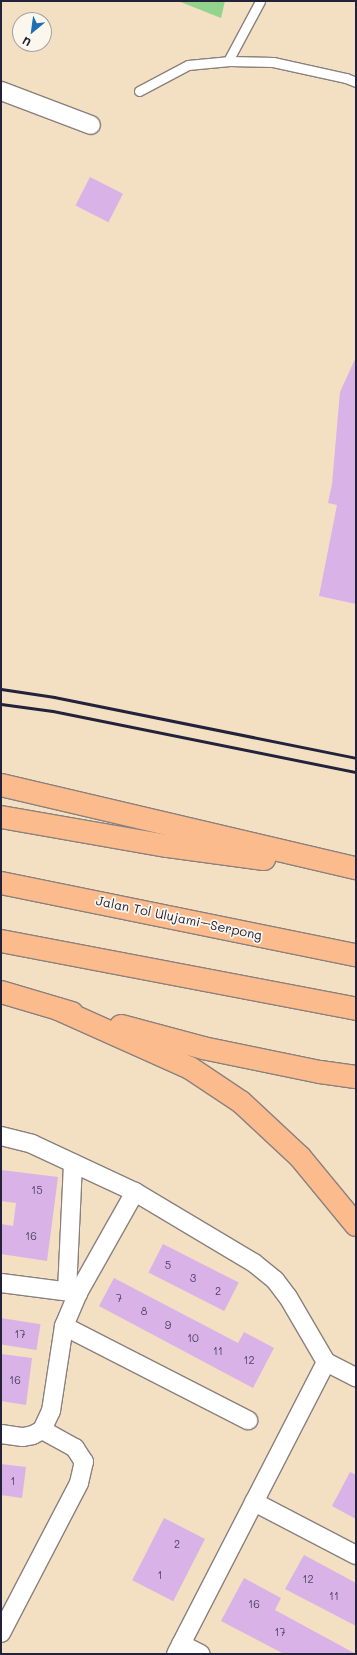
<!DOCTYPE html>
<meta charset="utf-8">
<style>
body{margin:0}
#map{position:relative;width:357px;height:1655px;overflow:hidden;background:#f3dfc2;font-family:Mali,sans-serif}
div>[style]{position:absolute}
.green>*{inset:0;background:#93d48c}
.building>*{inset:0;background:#d9b2e8;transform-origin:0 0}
.roads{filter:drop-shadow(1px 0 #8a807e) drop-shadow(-1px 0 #8a807e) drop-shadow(0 1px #8a807e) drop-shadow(0 -1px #8a807e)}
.service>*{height:9px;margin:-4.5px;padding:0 4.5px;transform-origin:4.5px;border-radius:4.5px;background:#fff}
.minor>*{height:18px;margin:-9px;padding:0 9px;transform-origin:9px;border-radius:9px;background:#fff}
.motorway>*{height:22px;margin:-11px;padding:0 11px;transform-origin:11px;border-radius:11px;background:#fbbb8c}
.rail>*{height:3px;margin:-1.5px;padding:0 1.5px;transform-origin:1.5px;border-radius:1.5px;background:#22223b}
span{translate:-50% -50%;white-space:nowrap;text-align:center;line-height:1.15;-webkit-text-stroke:3.5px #fbf7ec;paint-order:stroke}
.number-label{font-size:11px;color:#504666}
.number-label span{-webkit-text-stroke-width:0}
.street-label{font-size:13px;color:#22223b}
.frame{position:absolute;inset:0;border:2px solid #22223b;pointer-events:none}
.north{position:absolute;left:12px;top:12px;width:40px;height:40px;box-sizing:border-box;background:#fbf7ec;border:1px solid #a4a2a5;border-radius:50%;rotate:209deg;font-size:11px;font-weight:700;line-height:16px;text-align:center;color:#22223b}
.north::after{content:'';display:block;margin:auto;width:14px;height:18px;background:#1f6fb2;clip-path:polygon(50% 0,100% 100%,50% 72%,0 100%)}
</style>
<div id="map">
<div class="green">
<i style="clip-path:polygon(178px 1px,225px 1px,221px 18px)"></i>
</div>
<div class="building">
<i style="left:90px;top:177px;width:37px;height:32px;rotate:27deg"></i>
<i style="clip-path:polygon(356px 357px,356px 604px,319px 596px,337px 505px,328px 503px,332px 484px,340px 392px)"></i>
<i style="clip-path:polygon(1px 1170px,58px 1177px,47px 1261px,1px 1254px,1px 1224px,13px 1226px,16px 1203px,1px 1201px)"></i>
<i style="left:163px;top:1244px;width:85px;height:32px;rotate:27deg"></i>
<i style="clip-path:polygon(114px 1278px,238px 1343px,244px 1332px,274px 1348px,253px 1388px,99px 1306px)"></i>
<i style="left:1px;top:1318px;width:40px;height:26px;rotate:9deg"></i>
<i style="clip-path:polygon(1px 1354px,32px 1358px,26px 1405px,1px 1401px)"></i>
<i style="clip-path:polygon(1px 1464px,26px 1467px,22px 1498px,1px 1495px)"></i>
<i style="clip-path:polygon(350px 1472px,356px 1475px,356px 1519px,332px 1506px)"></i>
<i style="left:164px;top:1518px;width:46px;height:70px;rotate:27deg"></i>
<i style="clip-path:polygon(304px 1555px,356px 1583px,356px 1626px,285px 1589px)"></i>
<i style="clip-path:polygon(244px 1578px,281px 1598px,275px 1610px,356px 1654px,284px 1654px,221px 1621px)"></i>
</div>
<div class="roads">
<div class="service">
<i style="left:228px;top:61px;width:68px;rotate:-61.9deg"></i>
<i style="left:139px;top:91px;width:55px;rotate:-28deg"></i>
<i style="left:188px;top:65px;width:42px;rotate:-5.4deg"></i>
<i style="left:230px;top:61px;width:43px;rotate:1.3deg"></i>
<i style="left:273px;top:62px;width:75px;rotate:12.4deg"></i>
<i style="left:346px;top:78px;width:11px;rotate:22deg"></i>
</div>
<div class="minor">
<i style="left:1px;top:91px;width:96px;rotate:20.7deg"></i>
<i style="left:1px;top:1136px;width:32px;rotate:14deg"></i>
<i style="left:32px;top:1144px;width:114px;rotate:25deg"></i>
<i style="left:135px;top:1192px;width:139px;rotate:30.8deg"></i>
<i style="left:254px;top:1263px;width:27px;rotate:39deg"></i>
<i style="left:275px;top:1280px;width:21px;rotate:53deg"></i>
<i style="left:288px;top:1297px;width:75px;rotate:59.7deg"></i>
<i style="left:326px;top:1362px;width:34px;rotate:27deg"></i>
<i style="left:1px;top:1283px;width:78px;rotate:7.4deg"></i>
<i style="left:67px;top:1291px;width:128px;rotate:-87.3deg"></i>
<i style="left:64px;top:1326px;width:207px;rotate:27.1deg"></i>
<i style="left:1px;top:1434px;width:22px;rotate:8deg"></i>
<i style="left:23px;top:1437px;width:10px;rotate:-11deg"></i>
<i style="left:33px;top:1435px;width:10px;rotate:-29deg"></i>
<i style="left:42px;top:1430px;width:21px;rotate:-65deg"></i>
<i style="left:51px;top:1411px;width:86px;rotate:-81.3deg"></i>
<i style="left:64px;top:1326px;width:36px;rotate:-67deg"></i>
<i style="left:78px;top:1293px;width:116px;rotate:-60.6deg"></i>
<i style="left:254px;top:1502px;width:115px;rotate:27.5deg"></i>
<i style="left:1px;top:1633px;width:169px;rotate:-62.5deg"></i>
<i style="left:79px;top:1483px;width:22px;rotate:-77deg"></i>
<i style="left:84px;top:1462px;width:17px;rotate:-123deg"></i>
<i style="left:75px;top:1448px;width:38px;rotate:-151deg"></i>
<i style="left:181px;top:1644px;width:22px;rotate:27deg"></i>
<i style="left:176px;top:1654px;width:328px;rotate:-62.8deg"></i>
</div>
<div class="motorway">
<i style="left:1px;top:785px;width:365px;rotate:13.2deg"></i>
<i style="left:1px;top:817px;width:169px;rotate:9.9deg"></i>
<i style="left:168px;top:846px;width:97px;rotate:7.7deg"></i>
<i style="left:1px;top:883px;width:362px;rotate:11.5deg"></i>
<i style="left:1px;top:941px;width:361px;rotate:10.8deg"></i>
<i style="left:1px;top:992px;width:74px;rotate:16.5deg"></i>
<i style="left:58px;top:1009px;width:145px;rotate:24.1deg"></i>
<i style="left:190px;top:1068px;width:61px;rotate:33.7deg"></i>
<i style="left:241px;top:1102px;width:81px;rotate:43deg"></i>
<i style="left:300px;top:1157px;width:88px;rotate:50.5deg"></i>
<i style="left:121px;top:1026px;width:85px;rotate:15deg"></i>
<i style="left:203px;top:1048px;width:119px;rotate:11.6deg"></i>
<i style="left:320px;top:1072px;width:36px;rotate:8deg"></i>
</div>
</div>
<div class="rail">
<i style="left:1px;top:689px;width:54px;rotate:8.6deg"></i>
<i style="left:54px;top:697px;width:308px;rotate:11.4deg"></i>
<i style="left:1px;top:704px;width:52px;rotate:7.7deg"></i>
<i style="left:53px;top:711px;width:309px;rotate:11.4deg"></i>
</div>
<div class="number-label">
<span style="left:37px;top:1190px">15</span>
<span style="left:31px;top:1236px">16</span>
<span style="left:168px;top:1265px">5</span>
<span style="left:193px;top:1278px">3</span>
<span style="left:218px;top:1291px">2</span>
<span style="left:119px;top:1298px">7</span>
<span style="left:144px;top:1311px">8</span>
<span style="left:168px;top:1325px">9</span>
<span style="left:20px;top:1334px">17</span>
<span style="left:193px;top:1338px">10</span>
<span style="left:218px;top:1351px">11</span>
<span style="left:249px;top:1360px">12</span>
<span style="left:15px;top:1380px">16</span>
<span style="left:13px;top:1481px">1</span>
<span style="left:177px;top:1544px">2</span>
<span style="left:160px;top:1575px">1</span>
<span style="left:308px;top:1579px">12</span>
<span style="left:334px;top:1596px">11</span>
<span style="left:254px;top:1604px">16</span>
<span style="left:280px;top:1632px">17</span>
</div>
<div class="street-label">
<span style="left:179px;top:918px;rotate:12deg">Jalan Tol Ulujami–Serpong</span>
</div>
<div class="frame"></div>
<div class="north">U</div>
</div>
